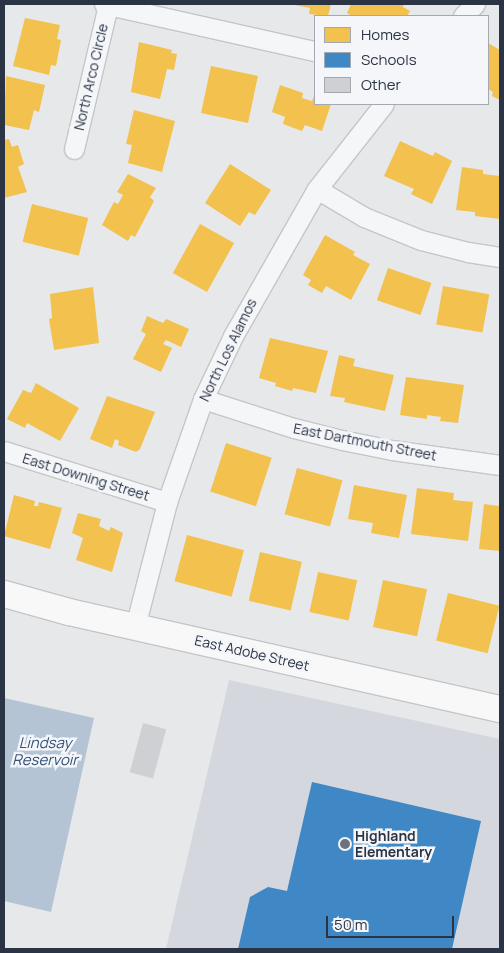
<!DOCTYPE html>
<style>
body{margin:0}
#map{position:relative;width:504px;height:953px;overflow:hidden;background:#e6e8ea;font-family:Manrope,sans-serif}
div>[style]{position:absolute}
.built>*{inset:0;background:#d4d7dd}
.water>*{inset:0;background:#b4c4d5}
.homes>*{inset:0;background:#f2c14e;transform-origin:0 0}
.schools>*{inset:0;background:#3f88c5}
.building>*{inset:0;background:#ced0d3;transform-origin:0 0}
.roads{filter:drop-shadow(1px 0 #c4c6c8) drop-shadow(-1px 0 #c4c6c8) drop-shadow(0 1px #c4c6c8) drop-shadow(0 -1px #c4c6c8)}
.street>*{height:19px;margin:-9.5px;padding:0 9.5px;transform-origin:9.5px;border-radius:9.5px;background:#f5f6f7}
.secondary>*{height:26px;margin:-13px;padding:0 13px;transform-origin:13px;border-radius:13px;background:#f8f8f8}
.dots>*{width:14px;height:14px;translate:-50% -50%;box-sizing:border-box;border:2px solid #f4f6f9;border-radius:50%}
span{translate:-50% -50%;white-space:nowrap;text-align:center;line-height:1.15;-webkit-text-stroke:5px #f4f6f9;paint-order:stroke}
.street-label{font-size:14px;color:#2b3445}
.poi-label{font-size:14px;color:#2b3445;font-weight:700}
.left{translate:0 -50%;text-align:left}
.water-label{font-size:15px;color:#34527a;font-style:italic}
.frame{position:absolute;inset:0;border:5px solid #2b3445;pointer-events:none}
.legend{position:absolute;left:314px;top:15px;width:175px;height:90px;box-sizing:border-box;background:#f4f6f9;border:1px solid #a4a8b1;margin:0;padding:6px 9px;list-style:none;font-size:15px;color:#2b3445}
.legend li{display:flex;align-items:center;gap:10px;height:25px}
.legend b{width:25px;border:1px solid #a4a8b1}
.scale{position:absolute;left:326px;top:916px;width:128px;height:22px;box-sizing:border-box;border:2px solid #2b3445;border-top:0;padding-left:6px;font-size:15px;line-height:18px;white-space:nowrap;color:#2b3445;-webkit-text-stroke:4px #f4f6f9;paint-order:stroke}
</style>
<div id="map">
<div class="built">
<i style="clip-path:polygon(229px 680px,500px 739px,500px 949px,166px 949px)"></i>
</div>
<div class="water">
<i style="clip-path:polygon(4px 698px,94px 718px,51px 912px,4px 901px)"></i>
</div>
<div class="homes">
<i style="clip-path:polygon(289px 4px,331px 4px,328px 16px,309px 14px,310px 8px)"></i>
<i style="clip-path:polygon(351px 4px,404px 4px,403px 7px,410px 11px,407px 16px,352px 16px,347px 13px)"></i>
<i style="clip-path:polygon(25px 18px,60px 25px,57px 39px,61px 40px,56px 66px,51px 65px,49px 75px,13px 66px)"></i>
<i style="clip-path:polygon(139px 42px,172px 50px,171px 53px,177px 54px,174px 70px,167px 69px,160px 99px,131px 92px)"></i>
<i style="clip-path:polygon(488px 43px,500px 50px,500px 100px,492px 96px,493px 92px,488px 89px)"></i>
<i style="left:211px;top:66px;width:48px;height:48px;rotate:12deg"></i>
<i style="clip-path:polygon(6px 76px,45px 85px,39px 112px,34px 110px,29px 130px,4px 125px)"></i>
<i style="clip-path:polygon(280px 85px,303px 93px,302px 98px,312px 101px,315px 94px,315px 104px,331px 104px,322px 131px,305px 125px,302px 131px,283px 124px,285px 117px,272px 112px)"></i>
<i style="clip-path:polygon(134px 110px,175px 121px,162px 172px,128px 163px,132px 145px,126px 144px)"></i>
<i style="clip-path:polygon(9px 139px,12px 147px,18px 145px,24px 164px,18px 167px,27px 192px,4px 198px,4px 140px)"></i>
<i style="clip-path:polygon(400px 141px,433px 156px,435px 152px,452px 161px,432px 204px,411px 194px,414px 189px,384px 176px)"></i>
<i style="clip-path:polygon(230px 164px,271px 190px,255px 215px,249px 212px,240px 226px,205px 203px)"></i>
<i style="clip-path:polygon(462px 167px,483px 170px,483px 174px,500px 176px,500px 219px,475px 216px,475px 212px,456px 210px)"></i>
<i style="clip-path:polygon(128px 174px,156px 188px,150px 197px,154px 201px,135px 237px,131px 235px,128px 241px,102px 225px,114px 202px,118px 204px,123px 195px,117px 192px)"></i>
<i style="left:32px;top:204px;width:58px;height:39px;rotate:14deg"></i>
<i style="left:200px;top:224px;width:39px;height:56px;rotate:29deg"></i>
<i style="clip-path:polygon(325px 235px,355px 252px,353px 255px,370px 264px,351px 300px,326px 286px,322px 293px,308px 285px,311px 280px,303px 275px)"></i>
<i style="left:388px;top:268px;width:46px;height:34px;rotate:19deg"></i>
<i style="left:443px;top:286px;width:47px;height:39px;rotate:10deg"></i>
<i style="clip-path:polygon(93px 287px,99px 343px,54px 350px,49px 319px,52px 318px,50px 294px)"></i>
<i style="clip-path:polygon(147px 316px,163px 323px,166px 319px,189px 329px,181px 347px,166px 340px,163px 344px,172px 348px,161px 372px,133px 359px,146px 334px,141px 331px)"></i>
<i style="clip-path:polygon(270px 338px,328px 351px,316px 393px,293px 388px,292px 391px,275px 386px,276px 383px,259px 378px)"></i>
<i style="clip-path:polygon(339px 355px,355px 359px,353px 366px,394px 375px,385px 411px,344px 402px,345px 398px,330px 396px)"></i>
<i style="clip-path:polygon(406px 377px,464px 385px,458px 423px,440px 421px,441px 417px,427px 415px,427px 419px,400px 415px)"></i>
<i style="clip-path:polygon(36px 383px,79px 408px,60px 441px,27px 423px,25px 428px,7px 419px,23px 390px,31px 393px)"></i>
<i style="clip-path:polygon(107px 396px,155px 412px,140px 449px,136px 452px,118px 445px,119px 441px,115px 439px,112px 448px,90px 439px)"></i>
<i style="left:226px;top:443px;width:48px;height:51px;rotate:18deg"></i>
<i style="left:297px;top:468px;width:47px;height:48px;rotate:15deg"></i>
<i style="clip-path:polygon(354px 485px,407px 495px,399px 538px,371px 533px,373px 523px,348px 519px)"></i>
<i style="clip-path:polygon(417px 488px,454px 493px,453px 500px,473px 502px,468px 541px,411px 534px)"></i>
<i style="clip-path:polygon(14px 495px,35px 501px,34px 506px,38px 506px,39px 502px,62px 508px,50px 549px,4px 536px)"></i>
<i style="clip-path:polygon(484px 504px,499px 506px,500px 551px,479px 549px)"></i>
<i style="clip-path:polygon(78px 513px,101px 519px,99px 526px,109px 531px,111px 527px,123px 533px,112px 572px,76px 560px,83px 538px,72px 533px)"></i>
<i style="left:187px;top:535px;width:59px;height:48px;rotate:15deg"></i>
<i style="left:260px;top:552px;width:43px;height:50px;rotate:13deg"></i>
<i style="left:318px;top:572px;width:40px;height:41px;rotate:12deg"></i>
<i style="left:383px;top:580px;width:45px;height:48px;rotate:12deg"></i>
<i style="left:448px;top:593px;width:53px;height:49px;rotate:14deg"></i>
</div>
<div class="schools">
<i style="clip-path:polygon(312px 782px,481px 821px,452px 949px,238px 949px,250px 897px,268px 887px,287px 891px)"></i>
</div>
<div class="building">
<i style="left:143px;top:723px;width:24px;height:51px;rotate:15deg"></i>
</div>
<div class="roads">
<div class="street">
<i style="left:104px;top:4px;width:216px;rotate:12.6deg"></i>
<i style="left:463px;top:16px;width:17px;rotate:-45deg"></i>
<i style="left:74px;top:149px;width:148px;rotate:-76.7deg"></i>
<i style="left:317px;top:189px;width:55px;rotate:30.8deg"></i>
<i style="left:364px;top:217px;width:61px;rotate:22deg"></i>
<i style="left:421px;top:240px;width:49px;rotate:14.3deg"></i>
<i style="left:468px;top:252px;width:32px;rotate:9deg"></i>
<i style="left:203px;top:399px;width:96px;rotate:17.7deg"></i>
<i style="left:294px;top:428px;width:49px;rotate:14deg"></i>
<i style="left:342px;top:440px;width:51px;rotate:11.3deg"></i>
<i style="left:392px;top:450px;width:109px;rotate:7.9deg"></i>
<i style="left:4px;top:451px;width:171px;rotate:17.4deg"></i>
<i style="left:135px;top:627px;width:129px;rotate:-75.6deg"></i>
<i style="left:167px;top:502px;width:109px;rotate:-70.7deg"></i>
<i style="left:203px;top:399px;width:70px;rotate:-64.5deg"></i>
<i style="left:233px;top:336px;width:169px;rotate:-60.3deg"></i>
<i style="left:317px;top:189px;width:108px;rotate:-51.8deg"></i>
</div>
<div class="secondary">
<i style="left:4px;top:594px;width:67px;rotate:15.5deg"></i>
<i style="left:69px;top:612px;width:442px;rotate:12.7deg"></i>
</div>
</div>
<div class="dots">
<i style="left:345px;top:844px;background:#6c737f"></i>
</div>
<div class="street-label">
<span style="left:91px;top:77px;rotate:-77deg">North Arco Circle</span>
<span style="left:228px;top:350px;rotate:-64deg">North Los Alamos</span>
<span style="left:365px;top:442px;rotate:11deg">East Dartmouth Street</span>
<span style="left:86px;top:477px;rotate:17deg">East Downing Street</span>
<span style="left:252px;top:653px;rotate:13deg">East Adobe Street</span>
</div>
<div class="poi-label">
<span class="left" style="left:355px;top:844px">Highland<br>Elementary</span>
</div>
<div class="water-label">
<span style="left:45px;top:751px">Lindsay<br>Reservoir</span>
</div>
<div class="frame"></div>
<ul class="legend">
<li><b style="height:14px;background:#f2c14e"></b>Homes</li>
<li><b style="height:14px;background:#3f88c5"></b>Schools</li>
<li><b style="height:14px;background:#ced0d3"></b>Other</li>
</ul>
<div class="scale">50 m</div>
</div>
